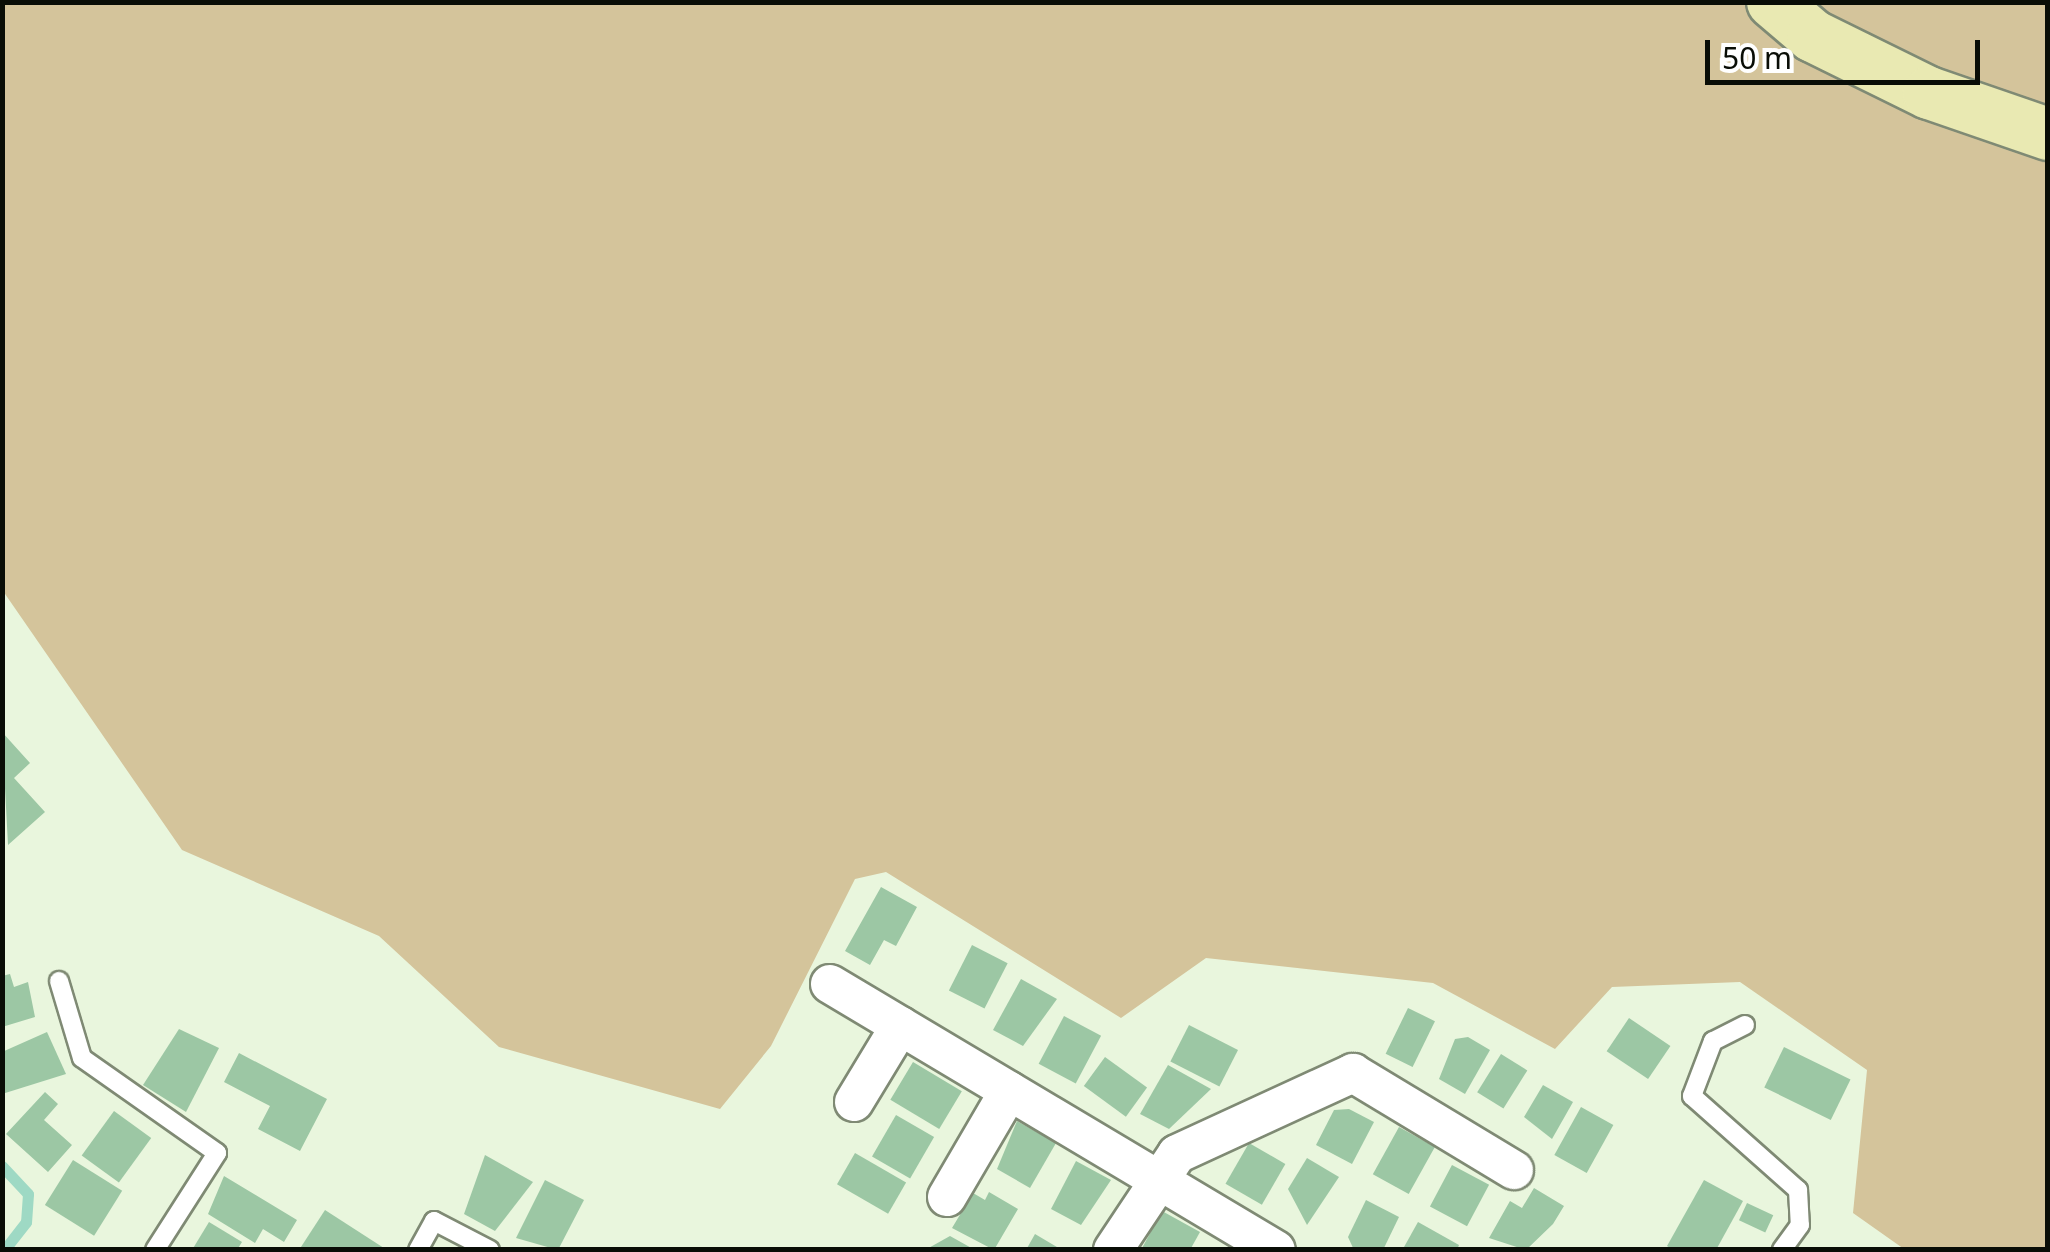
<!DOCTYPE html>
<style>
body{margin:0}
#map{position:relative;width:2050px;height:1252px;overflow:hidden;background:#e9f6dd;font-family:"Noto Sans",sans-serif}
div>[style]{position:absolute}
.green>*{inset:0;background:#d4c49b}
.stream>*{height:11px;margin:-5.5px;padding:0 5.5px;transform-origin:5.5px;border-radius:5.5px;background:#9ed9c4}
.building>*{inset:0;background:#9cc7a4;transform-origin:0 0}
.roads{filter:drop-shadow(2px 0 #7f8a74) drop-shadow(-2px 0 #7f8a74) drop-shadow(0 2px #7f8a74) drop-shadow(0 -2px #7f8a74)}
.lane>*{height:18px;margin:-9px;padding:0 9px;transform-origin:9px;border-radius:9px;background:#fff}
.street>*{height:38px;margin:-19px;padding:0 19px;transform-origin:19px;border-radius:19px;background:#fff}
.secondary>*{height:52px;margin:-26px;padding:0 26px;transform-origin:26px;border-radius:26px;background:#e9e9b2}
span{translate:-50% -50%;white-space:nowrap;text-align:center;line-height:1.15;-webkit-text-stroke:8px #fff;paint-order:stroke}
.frame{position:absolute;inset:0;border:5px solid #090d06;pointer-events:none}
.scale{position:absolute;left:1705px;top:40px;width:275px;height:45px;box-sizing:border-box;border:5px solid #090d06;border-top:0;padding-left:12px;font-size:30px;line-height:35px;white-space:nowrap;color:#090d06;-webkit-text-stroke:8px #fff;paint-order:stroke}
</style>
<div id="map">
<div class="green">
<i style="clip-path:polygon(3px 3px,2047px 3px,2047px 1249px,1904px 1249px,1853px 1213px,1867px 1070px,1740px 982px,1612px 987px,1555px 1049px,1433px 983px,1206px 958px,1121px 1018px,886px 872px,855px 879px,771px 1046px,720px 1109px,499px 1047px,379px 936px,182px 850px,3px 591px)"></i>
</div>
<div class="stream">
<i style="left:2px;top:1166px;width:38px;rotate:47deg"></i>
<i style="left:28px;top:1194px;width:28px;rotate:94deg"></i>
<i style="left:26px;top:1222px;width:36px;rotate:128deg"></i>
</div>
<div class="building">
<i style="clip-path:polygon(2px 732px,30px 763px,14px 778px,45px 812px,8px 845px)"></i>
<i style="clip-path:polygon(881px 887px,917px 907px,896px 946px,884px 940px,870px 965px,845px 951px)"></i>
<i style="left:972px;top:945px;width:40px;height:51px;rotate:27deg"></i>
<i style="clip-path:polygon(10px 974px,14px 987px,28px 982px,35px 1017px,2px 1027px,2px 976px)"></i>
<i style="clip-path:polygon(1021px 979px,1057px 999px,1023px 1046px,993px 1030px)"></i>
<i style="left:1408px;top:1008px;width:30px;height:51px;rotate:26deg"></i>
<i style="left:1064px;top:1016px;width:42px;height:54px;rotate:28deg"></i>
<i style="left:1629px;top:1018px;width:50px;height:40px;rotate:34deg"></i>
<i style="left:1189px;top:1025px;width:55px;height:41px;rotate:27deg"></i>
<i style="clip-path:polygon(179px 1029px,219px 1048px,186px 1112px,143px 1085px)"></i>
<i style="clip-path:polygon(47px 1032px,66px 1074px,2px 1094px,2px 1052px)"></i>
<i style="clip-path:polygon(1468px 1037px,1490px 1050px,1465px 1094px,1439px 1079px,1455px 1039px)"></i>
<i style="left:1784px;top:1047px;width:74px;height:45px;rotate:26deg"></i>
<i style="clip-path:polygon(239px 1053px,327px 1099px,300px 1151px,258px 1129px,270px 1106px,224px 1082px)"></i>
<i style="left:1501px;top:1054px;width:31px;height:45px;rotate:32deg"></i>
<i style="left:1105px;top:1057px;width:52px;height:36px;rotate:36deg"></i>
<i style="left:913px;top:1062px;width:57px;height:44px;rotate:31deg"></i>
<i style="clip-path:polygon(1168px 1065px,1211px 1089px,1169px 1129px,1140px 1114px)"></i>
<i style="clip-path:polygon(1543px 1085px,1573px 1102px,1552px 1139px,1524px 1117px)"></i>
<i style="clip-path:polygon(45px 1092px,58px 1104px,44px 1120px,72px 1145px,48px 1172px,6px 1134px)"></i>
<i style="left:1581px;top:1107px;width:37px;height:55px;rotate:29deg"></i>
<i style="clip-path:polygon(1349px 1109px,1374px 1122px,1352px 1164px,1316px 1145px,1334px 1110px)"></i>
<i style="left:114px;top:1111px;width:46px;height:55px;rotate:36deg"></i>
<i style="left:896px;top:1115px;width:44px;height:48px;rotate:30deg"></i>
<i style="clip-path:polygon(1017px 1121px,1056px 1143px,1030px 1188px,997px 1169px)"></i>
<i style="left:1399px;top:1127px;width:41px;height:54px;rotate:29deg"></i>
<i style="left:1249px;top:1143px;width:42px;height:47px;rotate:30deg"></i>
<i style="left:855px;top:1153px;width:59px;height:36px;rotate:30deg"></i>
<i style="clip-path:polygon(485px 1155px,533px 1182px,495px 1231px,464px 1214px)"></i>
<i style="clip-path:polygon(1307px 1158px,1339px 1177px,1307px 1225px,1288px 1189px)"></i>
<i style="left:73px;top:1160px;width:58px;height:53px;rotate:32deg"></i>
<i style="clip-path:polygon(1076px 1161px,1111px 1180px,1081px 1225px,1051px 1209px)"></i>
<i style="left:1452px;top:1165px;width:42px;height:47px;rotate:28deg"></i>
<i style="clip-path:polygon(224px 1176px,297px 1220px,284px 1242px,263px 1229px,255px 1243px,208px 1214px)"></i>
<i style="clip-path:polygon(545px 1180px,584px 1200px,558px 1250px,516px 1238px)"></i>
<i style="clip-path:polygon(1704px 1180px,1743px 1201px,1716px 1250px,1673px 1250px,1667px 1246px)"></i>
<i style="clip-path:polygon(1534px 1188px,1564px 1206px,1553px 1224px,1526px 1250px,1489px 1238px,1510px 1201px,1522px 1208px)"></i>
<i style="clip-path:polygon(989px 1192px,1018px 1209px,994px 1250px,952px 1228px,973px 1193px,985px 1200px)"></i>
<i style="clip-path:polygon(1366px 1200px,1399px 1217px,1383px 1250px,1354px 1250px,1348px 1237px)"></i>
<i style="left:1747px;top:1203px;width:29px;height:19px;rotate:25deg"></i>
<i style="clip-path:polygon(325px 1210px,387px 1250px,299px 1250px)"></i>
<i style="clip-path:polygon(1162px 1211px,1200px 1232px,1190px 1250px,1141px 1250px)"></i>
<i style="clip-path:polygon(209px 1222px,242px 1242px,237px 1250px,192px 1250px)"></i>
<i style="clip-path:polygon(1418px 1222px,1459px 1245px,1457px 1250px,1404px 1247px)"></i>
<i style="clip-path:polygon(1035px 1234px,1062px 1250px,1026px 1250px)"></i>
<i style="clip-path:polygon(950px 1236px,975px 1250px,925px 1250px)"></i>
</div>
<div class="roads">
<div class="lane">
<i style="left:59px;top:981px;width:80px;rotate:73.4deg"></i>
<i style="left:82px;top:1058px;width:165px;rotate:35.1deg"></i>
<i style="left:217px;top:1153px;width:115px;rotate:122.6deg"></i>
<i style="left:1745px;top:1025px;width:36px;rotate:153deg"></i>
<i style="left:1713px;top:1041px;width:59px;rotate:110.9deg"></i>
<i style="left:1692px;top:1096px;width:142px;rotate:41.6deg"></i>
<i style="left:1798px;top:1190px;width:35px;rotate:87deg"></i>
<i style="left:1800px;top:1225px;width:31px;rotate:126deg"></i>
<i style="left:418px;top:1250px;width:33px;rotate:-61deg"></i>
<i style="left:434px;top:1221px;width:63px;rotate:27.4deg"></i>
</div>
<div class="street">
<i style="left:830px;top:984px;width:519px;rotate:30.81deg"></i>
<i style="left:854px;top:1102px;width:89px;rotate:-58.8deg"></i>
<i style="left:947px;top:1197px;width:123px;rotate:-59.7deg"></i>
<i style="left:1113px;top:1250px;width:115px;rotate:-56.3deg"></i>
<i style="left:1177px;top:1154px;width:194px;rotate:-24.7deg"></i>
<i style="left:1353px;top:1073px;width:188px;rotate:31.1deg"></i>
</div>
<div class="secondary">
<i style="left:1773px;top:2px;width:52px;rotate:40.4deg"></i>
<i style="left:1813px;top:36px;width:129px;rotate:26.2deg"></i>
<i style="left:1929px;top:93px;width:126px;rotate:19deg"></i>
</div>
</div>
<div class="frame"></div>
<div class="scale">50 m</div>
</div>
